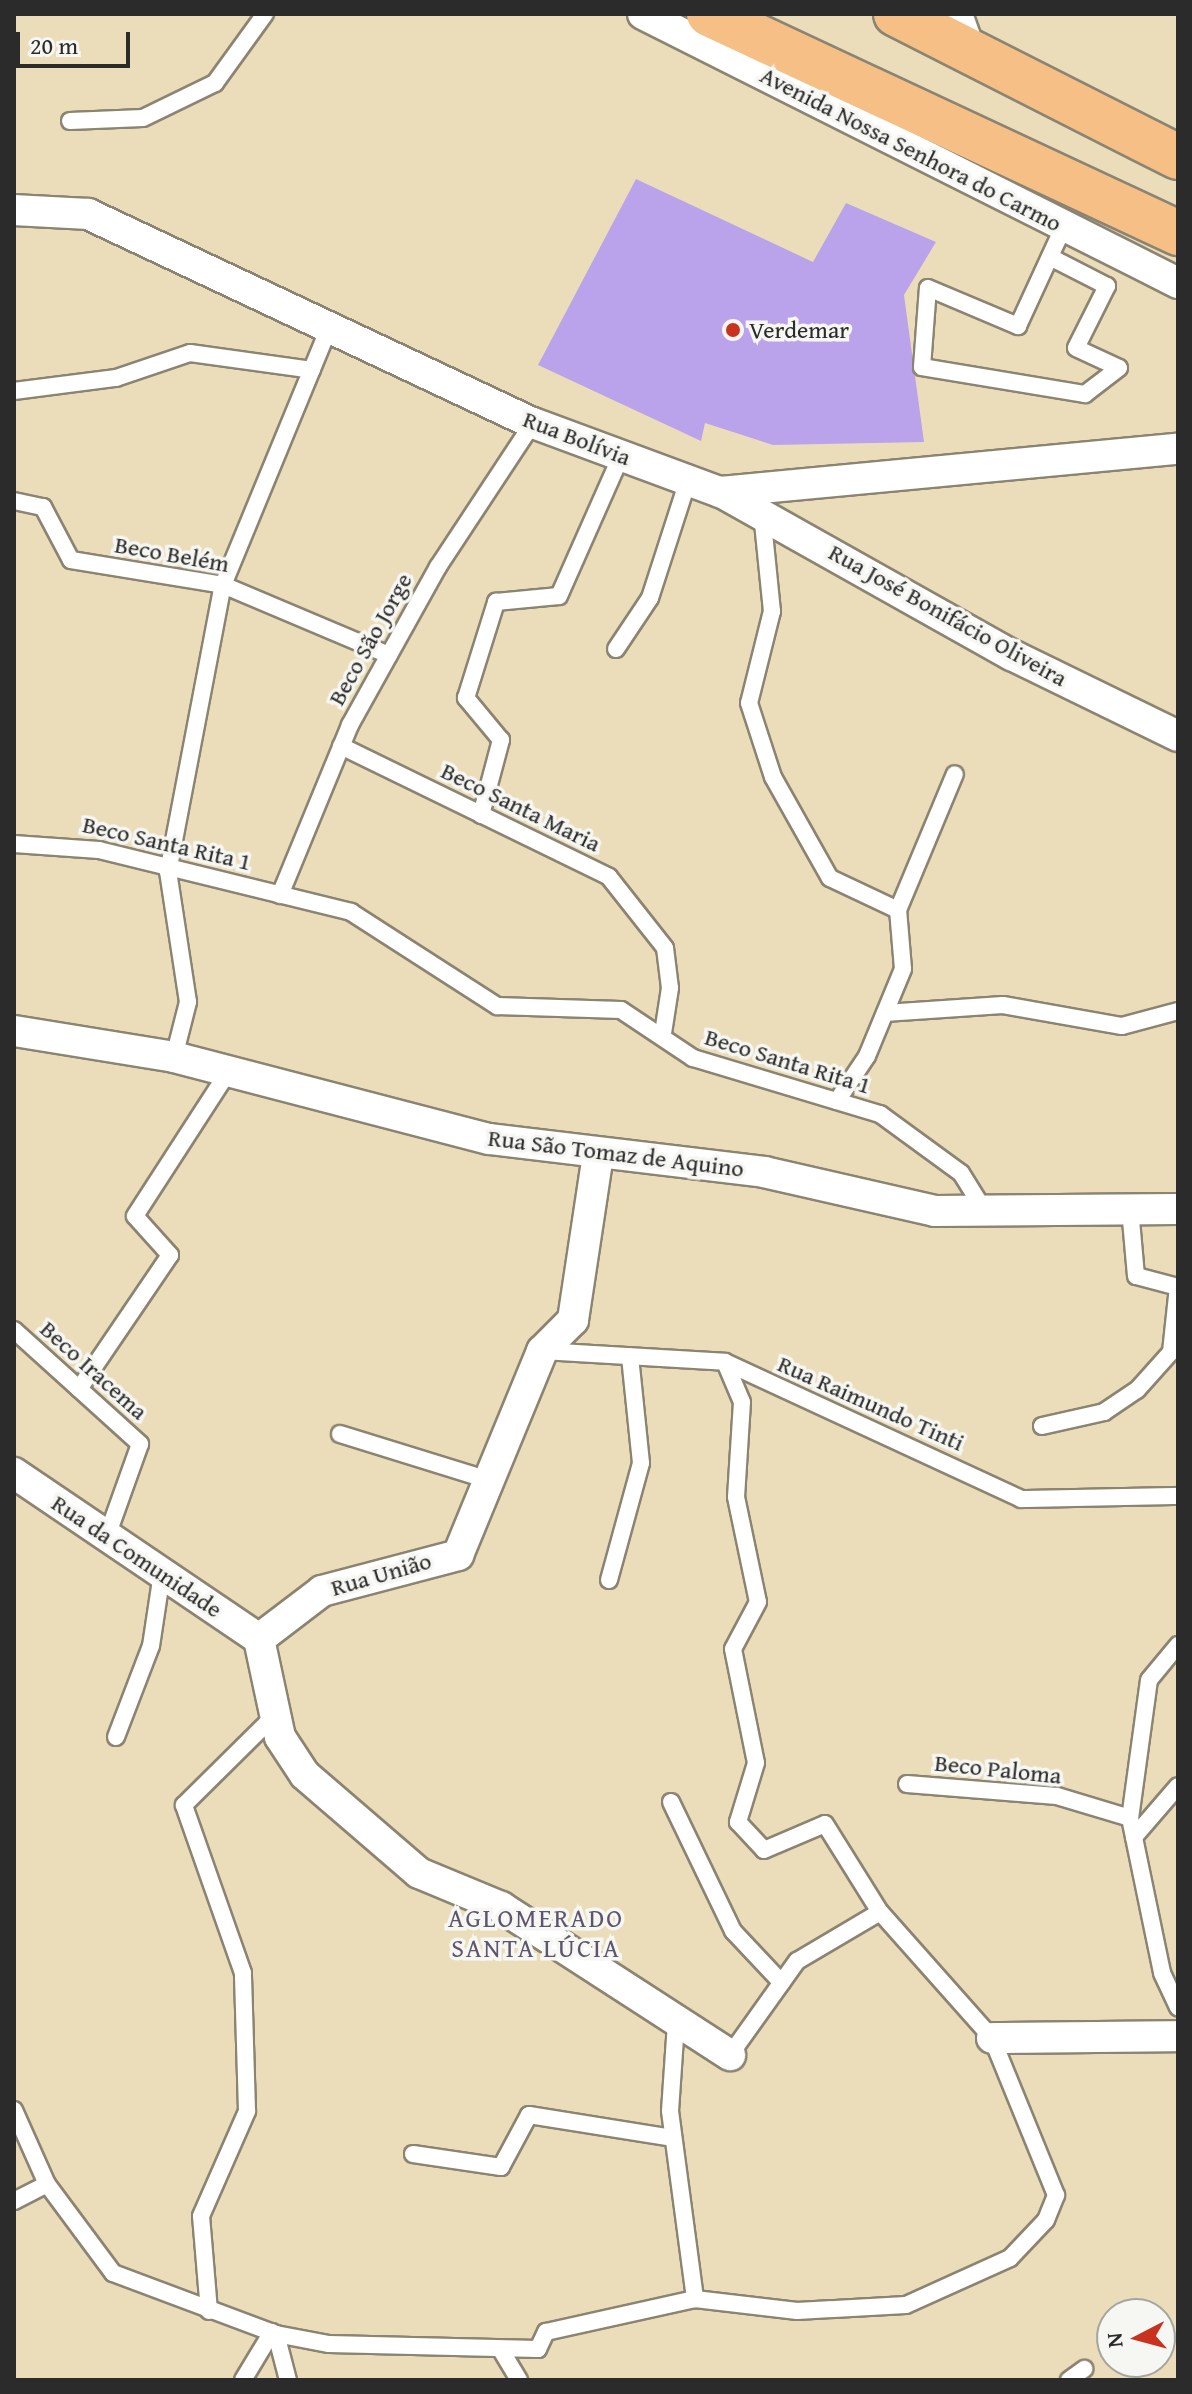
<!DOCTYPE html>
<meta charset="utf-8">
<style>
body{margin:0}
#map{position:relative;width:1192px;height:2394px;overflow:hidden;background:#ebddb9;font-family:"Gentium Book Plus",serif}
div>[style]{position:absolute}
.building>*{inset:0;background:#bba3eb}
.roads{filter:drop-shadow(2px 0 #8b8472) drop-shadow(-2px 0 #8b8472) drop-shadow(0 2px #8b8472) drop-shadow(0 -2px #8b8472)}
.service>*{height:16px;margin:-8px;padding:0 8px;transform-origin:8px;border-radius:8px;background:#fff}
.minor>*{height:30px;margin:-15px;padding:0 15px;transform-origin:15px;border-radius:15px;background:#fff}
.primary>*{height:44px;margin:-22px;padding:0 22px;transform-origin:22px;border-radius:22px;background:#f5bf86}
.dots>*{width:22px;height:22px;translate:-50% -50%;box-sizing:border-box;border:4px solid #f6f6f2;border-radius:50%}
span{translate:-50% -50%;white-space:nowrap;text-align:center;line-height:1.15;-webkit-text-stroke:7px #f6f6f2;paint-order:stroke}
.street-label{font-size:24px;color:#2b2b2b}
.poi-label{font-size:24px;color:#2b2b2b}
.left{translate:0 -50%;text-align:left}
.neighbourhood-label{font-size:26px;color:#5d556e;letter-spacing:2px}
.frame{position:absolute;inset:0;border:16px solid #2b2b2b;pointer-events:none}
.north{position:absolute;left:1096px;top:2298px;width:80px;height:80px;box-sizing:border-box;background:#f6f6f2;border:2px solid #a5a5a2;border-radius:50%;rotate:264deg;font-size:22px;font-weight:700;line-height:32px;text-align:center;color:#2b2b2b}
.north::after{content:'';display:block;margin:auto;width:28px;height:36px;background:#c8321e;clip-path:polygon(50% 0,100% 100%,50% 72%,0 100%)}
.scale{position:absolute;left:16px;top:32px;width:114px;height:36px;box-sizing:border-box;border:4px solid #2b2b2b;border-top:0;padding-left:10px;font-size:24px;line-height:28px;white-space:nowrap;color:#2b2b2b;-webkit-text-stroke:6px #f6f6f2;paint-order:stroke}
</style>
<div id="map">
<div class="building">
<i style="clip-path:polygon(636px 179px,813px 262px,846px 203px,936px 242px,904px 295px,924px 442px,773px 445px,705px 423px,701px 441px,538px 365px)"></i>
</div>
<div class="roads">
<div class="service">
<i style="left:70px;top:121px;width:73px;rotate:-2.4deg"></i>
<i style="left:143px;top:118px;width:80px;rotate:-25.9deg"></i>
<i style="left:215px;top:83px;width:85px;rotate:-54.1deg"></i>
<i style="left:1050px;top:257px;width:64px;rotate:27deg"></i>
<i style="left:1107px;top:286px;width:69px;rotate:116.6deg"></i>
<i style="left:1076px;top:348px;width:47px;rotate:24.9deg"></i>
<i style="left:1119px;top:368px;width:43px;rotate:142.6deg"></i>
<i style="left:1085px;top:394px;width:165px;rotate:-170.6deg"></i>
<i style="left:922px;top:367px;width:79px;rotate:-85.7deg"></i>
<i style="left:928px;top:288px;width:98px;rotate:22.9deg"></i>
<i style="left:1018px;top:326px;width:110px;rotate:-65.3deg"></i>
<i style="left:14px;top:391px;width:103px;rotate:-7.3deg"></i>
<i style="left:116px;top:378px;width:78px;rotate:-18.7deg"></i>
<i style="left:190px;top:353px;width:123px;rotate:7.9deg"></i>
<i style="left:14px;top:501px;width:30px;rotate:12deg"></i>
<i style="left:43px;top:507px;width:60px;rotate:62.2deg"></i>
<i style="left:71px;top:560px;width:154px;rotate:9.3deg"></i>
<i style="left:223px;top:585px;width:180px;rotate:22.9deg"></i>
<i style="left:762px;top:513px;width:99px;rotate:84.2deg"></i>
<i style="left:772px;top:611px;width:95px;rotate:104deg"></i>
<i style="left:749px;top:703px;width:78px;rotate:72deg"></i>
<i style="left:773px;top:777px;width:116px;rotate:60.6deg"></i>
<i style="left:830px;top:878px;width:75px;rotate:25.2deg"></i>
<i style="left:616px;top:649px;width:61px;rotate:-56.3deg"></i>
<i style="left:650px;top:598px;width:124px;rotate:-72.1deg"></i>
<i style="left:341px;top:746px;width:298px;rotate:26deg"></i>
<i style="left:609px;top:877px;width:90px;rotate:51.7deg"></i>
<i style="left:665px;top:948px;width:40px;rotate:82.9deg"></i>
<i style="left:670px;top:988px;width:46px;rotate:98.8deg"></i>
<i style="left:481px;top:815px;width:78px;rotate:-75.1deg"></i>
<i style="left:501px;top:740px;width:55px;rotate:-129.8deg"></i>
<i style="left:466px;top:698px;width:101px;rotate:-72.6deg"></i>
<i style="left:496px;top:602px;width:63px;rotate:-5.4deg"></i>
<i style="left:559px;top:596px;width:153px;rotate:-66.1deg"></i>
<i style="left:14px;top:844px;width:85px;rotate:4deg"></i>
<i style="left:99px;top:850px;width:260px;rotate:13.8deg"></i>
<i style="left:351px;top:912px;width:174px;rotate:32.8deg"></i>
<i style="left:497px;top:1006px;width:124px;rotate:1.8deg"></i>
<i style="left:621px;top:1010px;width:87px;rotate:33.7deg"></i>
<i style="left:693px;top:1058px;width:195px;rotate:16.7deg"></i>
<i style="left:880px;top:1114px;width:100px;rotate:36.1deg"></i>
<i style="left:961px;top:1173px;width:44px;rotate:58.1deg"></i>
<i style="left:280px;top:895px;width:184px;rotate:-67.6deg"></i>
<i style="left:350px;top:725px;width:181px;rotate:-60.9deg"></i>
<i style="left:438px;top:567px;width:173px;rotate:-56.6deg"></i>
<i style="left:885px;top:1013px;width:118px;rotate:-3.9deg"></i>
<i style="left:1003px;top:1005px;width:121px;rotate:10deg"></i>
<i style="left:1122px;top:1026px;width:58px;rotate:-15deg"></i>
<i style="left:174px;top:1057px;width:57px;rotate:-75.7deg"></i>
<i style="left:188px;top:1002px;width:132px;rotate:-98.7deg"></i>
<i style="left:168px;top:872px;width:292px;rotate:-79.2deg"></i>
<i style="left:223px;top:585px;width:283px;rotate:-67.6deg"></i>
<i style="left:837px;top:1101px;width:54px;rotate:-56.3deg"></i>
<i style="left:867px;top:1056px;width:94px;rotate:-67.5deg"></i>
<i style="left:903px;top:969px;width:59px;rotate:-94.8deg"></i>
<i style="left:898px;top:910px;width:147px;rotate:-67.3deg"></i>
<i style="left:14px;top:1330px;width:170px;rotate:42.1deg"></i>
<i style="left:140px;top:1444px;width:98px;rotate:109.7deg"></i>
<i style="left:542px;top:1351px;width:183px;rotate:3.4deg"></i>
<i style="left:725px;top:1362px;width:326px;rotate:24.8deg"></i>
<i style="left:1021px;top:1499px;width:157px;rotate:-1.1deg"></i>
<i style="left:725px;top:1362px;width:43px;rotate:67deg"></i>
<i style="left:742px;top:1402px;width:95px;rotate:93.6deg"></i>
<i style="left:736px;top:1497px;width:107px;rotate:78.2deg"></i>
<i style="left:758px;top:1602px;width:53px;rotate:118deg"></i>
<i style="left:733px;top:1649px;width:116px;rotate:78.6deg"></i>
<i style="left:756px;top:1763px;width:62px;rotate:107deg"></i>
<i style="left:738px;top:1822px;width:38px;rotate:47deg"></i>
<i style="left:764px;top:1850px;width:66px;rotate:-23.1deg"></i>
<i style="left:825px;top:1824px;width:104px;rotate:58deg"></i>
<i style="left:79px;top:1389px;width:162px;rotate:-55.8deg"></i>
<i style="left:170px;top:1255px;width:52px;rotate:-131.9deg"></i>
<i style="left:135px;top:1216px;width:171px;rotate:-57.1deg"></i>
<i style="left:1042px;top:1426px;width:64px;rotate:-12.7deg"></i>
<i style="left:1104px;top:1412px;width:40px;rotate:-34deg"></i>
<i style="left:1137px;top:1390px;width:51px;rotate:-48.2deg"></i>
<i style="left:1171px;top:1352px;width:65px;rotate:-83.9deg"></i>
<i style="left:1178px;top:1287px;width:43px;rotate:-165.3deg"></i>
<i style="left:1136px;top:1276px;width:67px;rotate:-95.1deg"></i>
<i style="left:340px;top:1434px;width:156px;rotate:17.2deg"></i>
<i style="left:609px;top:1580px;width:121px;rotate:-74.7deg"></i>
<i style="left:641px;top:1463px;width:107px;rotate:-95.9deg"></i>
<i style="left:1178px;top:1645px;width:45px;rotate:129.6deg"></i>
<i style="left:1149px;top:1680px;width:139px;rotate:97.8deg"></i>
<i style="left:1130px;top:1818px;width:158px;rotate:78.3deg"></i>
<i style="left:1162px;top:1973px;width:38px;rotate:65deg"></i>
<i style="left:116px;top:1737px;width:97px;rotate:-69deg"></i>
<i style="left:151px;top:1646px;width:74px;rotate:-81.4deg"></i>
<i style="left:907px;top:1784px;width:150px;rotate:4.6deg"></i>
<i style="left:1057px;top:1796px;width:76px;rotate:16.8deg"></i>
<i style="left:671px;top:1802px;width:143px;rotate:64.3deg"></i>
<i style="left:733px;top:1931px;width:71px;rotate:46.7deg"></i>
<i style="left:1134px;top:1837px;width:67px;rotate:-49.2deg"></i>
<i style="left:676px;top:2023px;width:88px;rotate:93.9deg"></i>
<i style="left:670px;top:2111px;width:190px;rotate:82.4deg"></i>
<i style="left:14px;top:2110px;width:81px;rotate:66deg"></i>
<i style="left:47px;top:2184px;width:111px;rotate:53.4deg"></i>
<i style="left:113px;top:2273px;width:174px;rotate:20.5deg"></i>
<i style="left:276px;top:2334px;width:54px;rotate:10.7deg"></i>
<i style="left:329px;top:2344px;width:209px;rotate:1.4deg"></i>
<i style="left:538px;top:2349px;width:19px;rotate:-65deg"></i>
<i style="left:546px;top:2332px;width:153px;rotate:-12.5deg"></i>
<i style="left:695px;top:2299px;width:103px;rotate:6.7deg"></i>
<i style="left:797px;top:2311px;width:109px;rotate:-3.2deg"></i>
<i style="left:906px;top:2305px;width:114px;rotate:-24.3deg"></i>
<i style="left:1010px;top:2258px;width:52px;rotate:-46.5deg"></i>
<i style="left:1046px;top:2220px;width:27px;rotate:-68deg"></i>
<i style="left:1056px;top:2195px;width:170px;rotate:-112.2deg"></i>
<i style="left:992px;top:2038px;width:169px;rotate:-131.6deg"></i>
<i style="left:880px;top:1912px;width:96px;rotate:149.4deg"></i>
<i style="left:797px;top:1961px;width:115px;rotate:125.5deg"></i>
<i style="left:413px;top:2154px;width:89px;rotate:8.4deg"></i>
<i style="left:501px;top:2167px;width:59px;rotate:-61.7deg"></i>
<i style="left:529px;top:2115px;width:145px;rotate:9.1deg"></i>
<i style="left:14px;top:2201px;width:37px;rotate:-27deg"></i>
<i style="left:209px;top:2311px;width:95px;rotate:-94.8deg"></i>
<i style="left:201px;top:2216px;width:115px;rotate:-66.3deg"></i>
<i style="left:247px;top:2111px;width:138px;rotate:-91.7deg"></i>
<i style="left:243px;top:1973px;width:178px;rotate:-109.4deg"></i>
<i style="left:184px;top:1805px;width:128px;rotate:-44.7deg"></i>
<i style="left:276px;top:2334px;width:48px;rotate:75.4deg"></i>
<i style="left:501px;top:2350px;width:35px;rotate:59deg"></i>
<i style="left:243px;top:2380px;width:56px;rotate:-58.9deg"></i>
<i style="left:1069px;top:2380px;width:19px;rotate:-36deg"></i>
</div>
<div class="minor">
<i style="left:643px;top:14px;width:599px;rotate:26.69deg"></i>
<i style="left:957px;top:14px;width:41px;rotate:70.3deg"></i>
<i style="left:14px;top:210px;width:74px;rotate:3.1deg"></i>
<i style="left:88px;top:214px;width:492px;rotate:25.2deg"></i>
<i style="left:533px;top:423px;width:199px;rotate:20.3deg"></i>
<i style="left:720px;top:492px;width:460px;rotate:-5.4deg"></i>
<i style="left:721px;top:492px;width:334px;rotate:29.3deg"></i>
<i style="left:1012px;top:655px;width:185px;rotate:26deg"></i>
<i style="left:14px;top:1031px;width:162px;rotate:9.2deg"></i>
<i style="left:174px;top:1057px;width:325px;rotate:14.6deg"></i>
<i style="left:489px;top:1139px;width:277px;rotate:6.8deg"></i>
<i style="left:764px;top:1172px;width:175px;rotate:12.8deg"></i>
<i style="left:935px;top:1211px;width:243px;rotate:-0.5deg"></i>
<i style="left:14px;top:1473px;width:296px;rotate:34.1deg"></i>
<i style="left:259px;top:1639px;width:100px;rotate:77.9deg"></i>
<i style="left:280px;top:1737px;width:45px;rotate:56.7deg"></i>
<i style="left:305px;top:1775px;width:150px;rotate:40.7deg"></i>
<i style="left:419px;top:1873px;width:89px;rotate:22.5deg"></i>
<i style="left:501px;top:1907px;width:273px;rotate:32.9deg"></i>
<i style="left:259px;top:1639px;width:79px;rotate:-37.3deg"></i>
<i style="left:322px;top:1591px;width:141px;rotate:-14.8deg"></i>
<i style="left:458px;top:1555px;width:221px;rotate:-67.6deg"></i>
<i style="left:542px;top:1351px;width:44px;rotate:-45deg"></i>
<i style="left:573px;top:1320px;width:167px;rotate:-81.4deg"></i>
<i style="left:992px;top:2038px;width:186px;rotate:-0.6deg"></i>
</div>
<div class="primary">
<i style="left:709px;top:14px;width:518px;rotate:25.03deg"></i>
<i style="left:896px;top:14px;width:316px;rotate:26.9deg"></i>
</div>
</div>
<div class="dots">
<i style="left:733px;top:330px;background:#c8321e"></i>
</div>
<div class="street-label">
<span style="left:911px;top:149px;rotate:27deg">Avenida Nossa Senhora do Carmo</span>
<span style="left:577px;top:438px;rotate:21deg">Rua Bolívia</span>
<span style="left:172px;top:554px;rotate:10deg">Beco Belém</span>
<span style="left:948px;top:615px;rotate:29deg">Rua José Bonifácio Oliveira</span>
<span style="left:370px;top:639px;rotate:-61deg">Beco São Jorge</span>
<span style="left:521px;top:807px;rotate:26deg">Beco Santa Maria</span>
<span style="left:167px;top:843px;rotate:13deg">Beco Santa Rita 1</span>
<span style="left:788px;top:1061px;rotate:17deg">Beco Santa Rita 1</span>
<span style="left:616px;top:1153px;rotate:7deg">Rua São Tomaz de Aquino</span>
<span style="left:94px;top:1370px;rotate:42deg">Beco Iracema</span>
<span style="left:871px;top:1403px;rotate:24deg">Rua Raimundo Tinti</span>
<span style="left:137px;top:1556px;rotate:34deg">Rua da Comunidade</span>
<span style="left:381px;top:1574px;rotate:-16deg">Rua União</span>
<span style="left:998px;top:1769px;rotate:6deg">Beco Paloma</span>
</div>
<div class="poi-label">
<span class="left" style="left:749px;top:330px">Verdemar</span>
</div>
<div class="neighbourhood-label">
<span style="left:536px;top:1933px">AGLOMERADO<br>SANTA LÚCIA</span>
</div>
<div class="frame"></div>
<div class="north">N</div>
<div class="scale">20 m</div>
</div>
